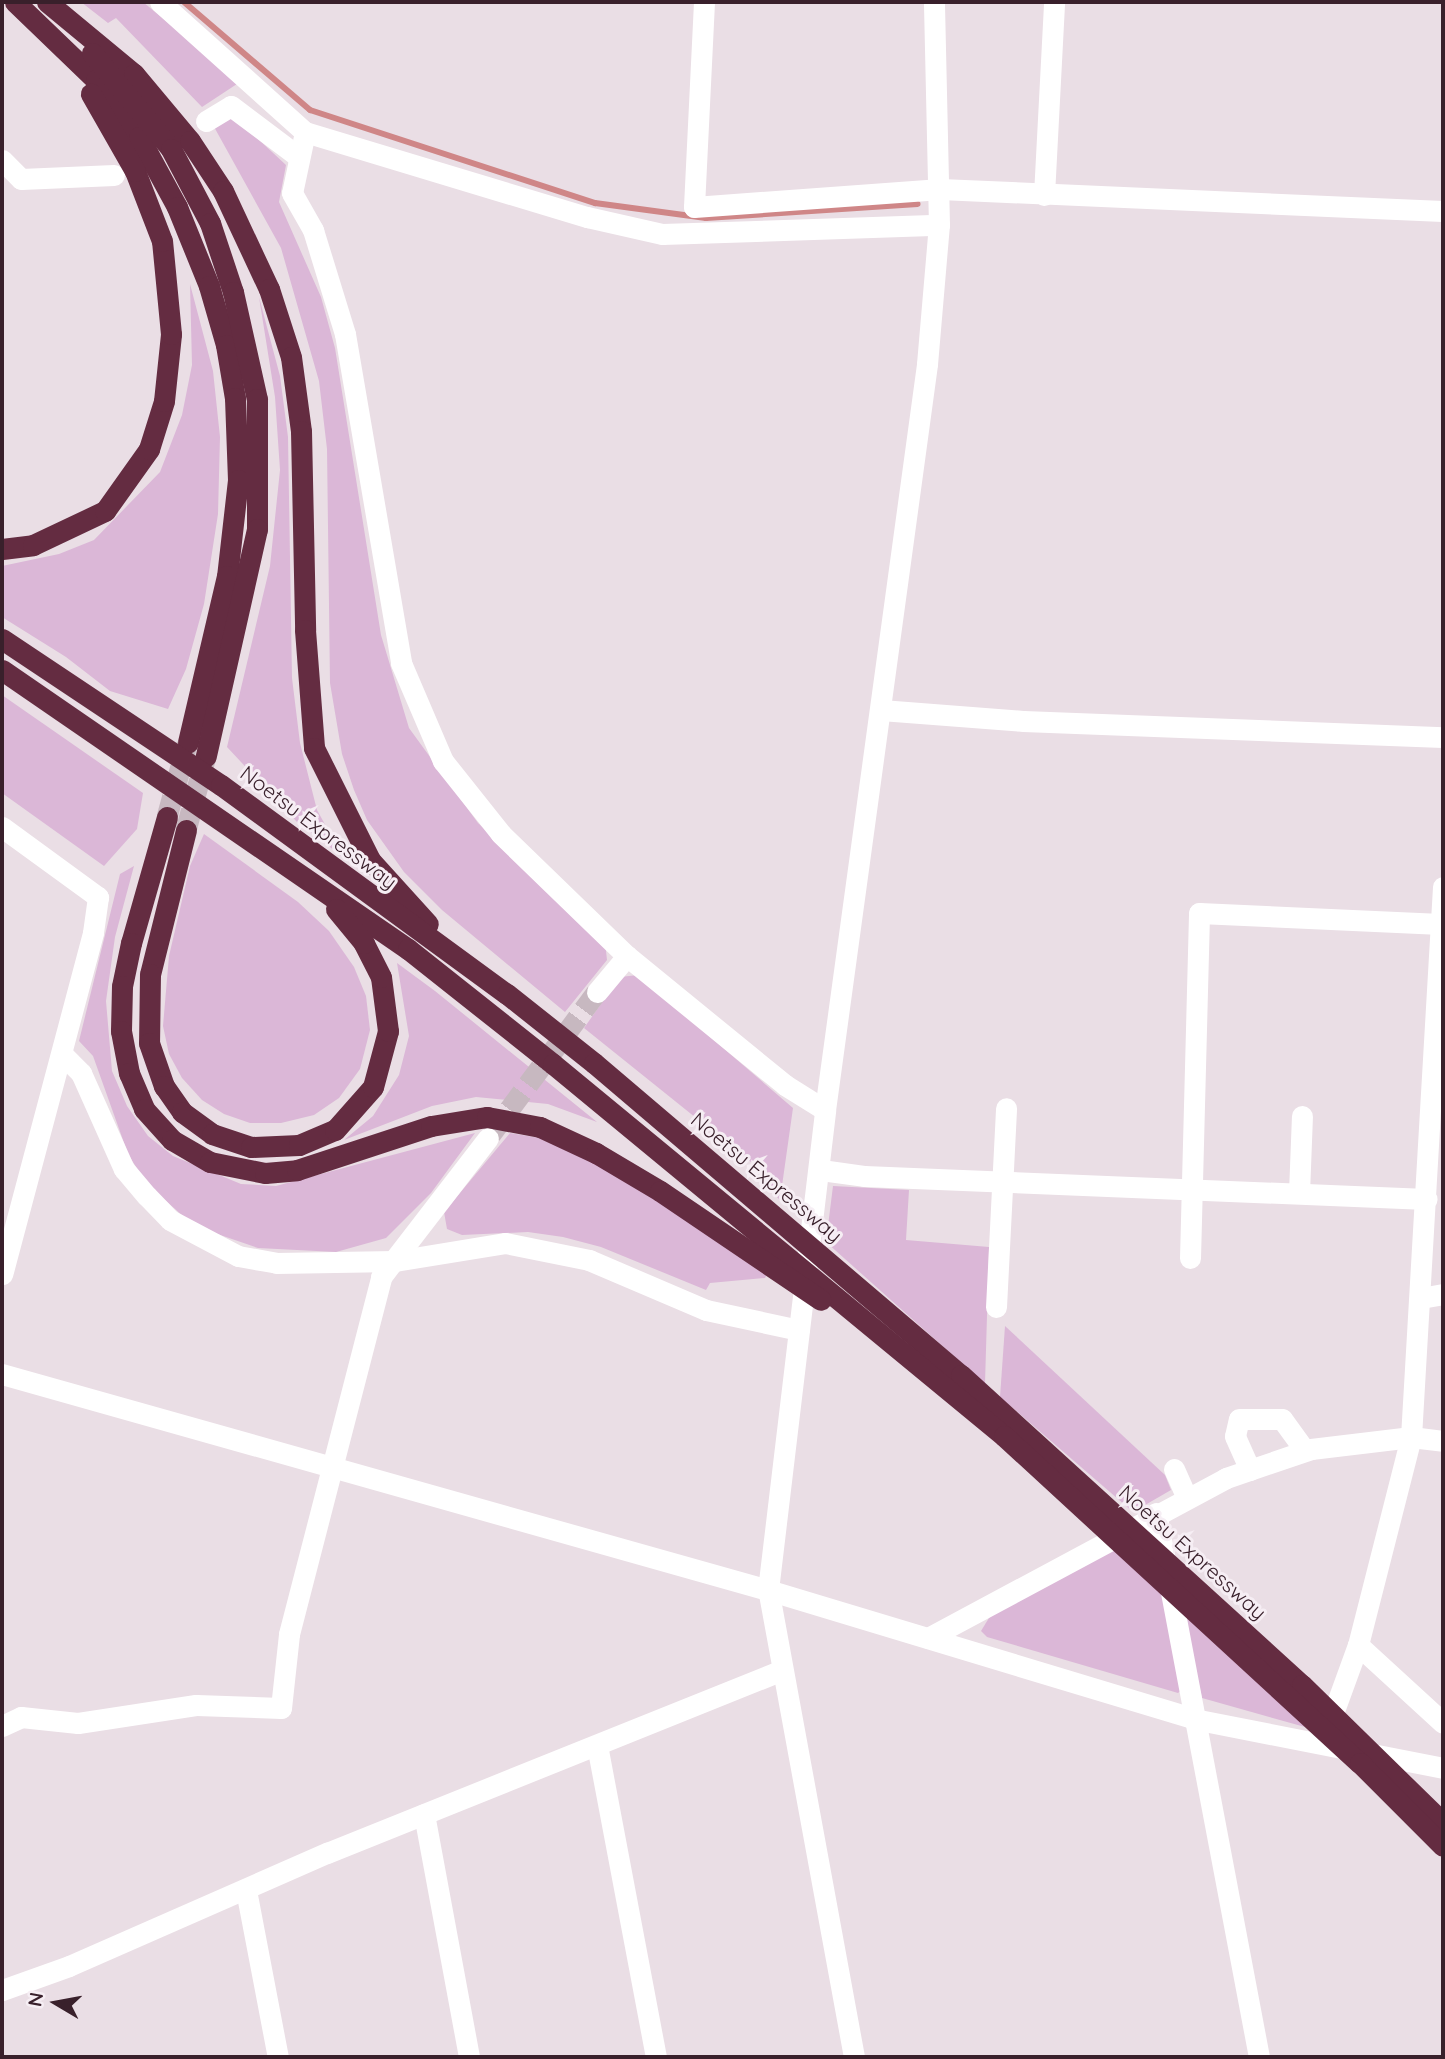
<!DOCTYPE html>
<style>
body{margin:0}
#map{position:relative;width:1445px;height:2059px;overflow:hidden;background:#eadee5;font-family:Quicksand,sans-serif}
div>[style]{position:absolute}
.green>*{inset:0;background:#dbb7d7}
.stream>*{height:6px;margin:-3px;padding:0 3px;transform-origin:3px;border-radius:3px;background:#cf8687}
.minor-tunnel>*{height:21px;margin-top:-10.5px;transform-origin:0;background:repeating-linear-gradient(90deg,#c7b8c0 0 21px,transparent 0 31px)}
.highway-tunnel>*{height:21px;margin-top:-10.5px;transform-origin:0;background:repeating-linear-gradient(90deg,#c7b8c0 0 21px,transparent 0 31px)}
.minor>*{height:21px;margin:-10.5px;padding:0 10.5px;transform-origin:10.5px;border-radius:10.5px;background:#fff}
.highway>*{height:21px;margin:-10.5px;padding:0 10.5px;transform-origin:10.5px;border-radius:10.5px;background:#642c41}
span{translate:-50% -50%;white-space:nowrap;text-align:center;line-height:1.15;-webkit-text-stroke:6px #f6eef4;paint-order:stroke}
.street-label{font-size:21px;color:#39202b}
.frame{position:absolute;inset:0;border:4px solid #39202b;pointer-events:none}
.north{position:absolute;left:21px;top:1968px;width:70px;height:70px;-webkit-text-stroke:5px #f6eef4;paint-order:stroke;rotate:280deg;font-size:19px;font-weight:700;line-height:28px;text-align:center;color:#39202b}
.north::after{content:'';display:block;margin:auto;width:24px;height:32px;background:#39202b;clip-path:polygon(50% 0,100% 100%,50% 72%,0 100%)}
</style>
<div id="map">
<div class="green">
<i style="clip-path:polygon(81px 2px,143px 2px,240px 82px,202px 107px,116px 18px,108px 23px)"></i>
<i style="clip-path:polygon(232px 115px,286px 165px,279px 202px,321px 297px,335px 348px,381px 635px,409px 728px,478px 823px,605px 942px,607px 960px,565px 1012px,442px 910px,404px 872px,367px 820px,354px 790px,342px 754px,330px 683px,327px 449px,319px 381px,281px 248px,213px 125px)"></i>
<i style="clip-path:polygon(190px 284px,213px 371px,220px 437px,218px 514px,204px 604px,186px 669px,168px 709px,110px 691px,66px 657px,2px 617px,2px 566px,59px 554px,94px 540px,160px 472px,182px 415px,192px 365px)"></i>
<i style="clip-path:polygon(259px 297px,280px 376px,288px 437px,292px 678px,300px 743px,317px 810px,343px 857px,297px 822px,227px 747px,270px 566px,280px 470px,275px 397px)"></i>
<i style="clip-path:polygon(2px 695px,143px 793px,137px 829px,104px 866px,2px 793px)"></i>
<i style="clip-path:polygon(204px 834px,298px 902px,329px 931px,354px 967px,366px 996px,370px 1030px,360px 1069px,339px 1098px,314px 1115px,281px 1123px,250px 1123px,224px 1114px,202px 1100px,182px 1078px,169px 1054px,163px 1026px,169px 956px,190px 866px)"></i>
<i style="clip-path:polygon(134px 866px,115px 937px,106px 1001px,112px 1071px,127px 1106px,148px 1136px,173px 1156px,241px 1184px,276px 1186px,475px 1133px,431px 1193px,386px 1238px,336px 1252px,258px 1248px,194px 1226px,146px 1183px,128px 1154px,93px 1056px,79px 1041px,120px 874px)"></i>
<i style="clip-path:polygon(397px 963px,435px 991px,597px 1122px,548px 1104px,476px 1097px,432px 1106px,344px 1140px,373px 1116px,399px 1075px,409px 1036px)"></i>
<i style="clip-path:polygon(638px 975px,793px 1108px,780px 1200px,768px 1188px,771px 1178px,584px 1028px,620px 977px)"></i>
<i style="clip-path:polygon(510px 1133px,546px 1139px,624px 1176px,767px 1274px,765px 1278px,710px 1283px,706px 1290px,601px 1247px,563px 1237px,528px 1232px,462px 1235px,447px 1229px,444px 1212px)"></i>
<i style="clip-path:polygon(833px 1186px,909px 1190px,906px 1240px,989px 1247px,985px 1384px,826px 1242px)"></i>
<i style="clip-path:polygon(1005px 1326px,1165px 1475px,1171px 1490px,1133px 1512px,1000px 1397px)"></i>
<i style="clip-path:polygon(1112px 1549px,1166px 1598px,1184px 1688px,1178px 1693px,987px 1637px,981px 1631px,992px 1613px)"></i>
<i style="clip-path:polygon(1183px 1613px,1305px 1727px,1202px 1698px)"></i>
</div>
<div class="stream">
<i style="left:184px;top:2px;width:166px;rotate:40.6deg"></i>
<i style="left:310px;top:110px;width:300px;rotate:18.1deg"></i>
<i style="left:595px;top:203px;width:112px;rotate:7.7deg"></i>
<i style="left:706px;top:218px;width:212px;rotate:-3.8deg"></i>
</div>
<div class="minor-tunnel">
<i style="left:491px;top:1134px;width:177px;rotate:-53.3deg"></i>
</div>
<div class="highway-tunnel">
<i style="left:167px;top:817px;width:76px;rotate:-74.7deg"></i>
<i style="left:186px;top:830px;width:77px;rotate:-74.9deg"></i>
</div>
<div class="minor">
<i style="left:160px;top:2px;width:195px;rotate:41.9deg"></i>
<i style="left:305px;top:132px;width:295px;rotate:16.8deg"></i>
<i style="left:587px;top:217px;width:77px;rotate:12.8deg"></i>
<i style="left:662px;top:234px;width:277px;rotate:-1.9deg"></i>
<i style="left:704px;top:2px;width:205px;rotate:92.8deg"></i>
<i style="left:694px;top:207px;width:247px;rotate:-4.2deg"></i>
<i style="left:940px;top:189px;width:503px;rotate:2.5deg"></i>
<i style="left:206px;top:121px;width:29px;rotate:-31deg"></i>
<i style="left:231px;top:106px;width:85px;rotate:36.9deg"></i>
<i style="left:305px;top:132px;width:62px;rotate:102deg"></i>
<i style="left:292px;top:193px;width:43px;rotate:60.4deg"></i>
<i style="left:313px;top:230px;width:109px;rotate:72.9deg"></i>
<i style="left:345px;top:334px;width:334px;rotate:80.3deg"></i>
<i style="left:401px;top:663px;width:107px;rotate:66.8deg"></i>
<i style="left:443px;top:761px;width:93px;rotate:51.5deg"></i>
<i style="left:501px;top:834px;width:175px;rotate:44.1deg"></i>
<i style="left:627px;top:956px;width:204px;rotate:39.2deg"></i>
<i style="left:785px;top:1085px;width:47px;rotate:32deg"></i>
<i style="left:2px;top:160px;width:27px;rotate:45deg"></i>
<i style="left:21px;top:179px;width:93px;rotate:-2.5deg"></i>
<i style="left:1044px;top:195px;width:193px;rotate:-87deg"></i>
<i style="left:881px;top:710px;width:142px;rotate:4.4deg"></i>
<i style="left:1023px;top:721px;width:420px;rotate:2.2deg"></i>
<i style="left:2px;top:827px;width:119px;rotate:36.1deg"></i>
<i style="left:98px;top:897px;width:36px;rotate:98deg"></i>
<i style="left:93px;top:933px;width:353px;rotate:104.9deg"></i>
<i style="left:597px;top:992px;width:47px;rotate:-50.2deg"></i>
<i style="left:62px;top:1054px;width:27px;rotate:45deg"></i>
<i style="left:81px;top:1073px;width:105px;rotate:65.9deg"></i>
<i style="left:124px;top:1169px;width:35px;rotate:50deg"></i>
<i style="left:147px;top:1196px;width:33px;rotate:46deg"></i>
<i style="left:170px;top:1220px;width:77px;rotate:27.9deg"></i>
<i style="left:238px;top:1256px;width:39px;rotate:10deg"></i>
<i style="left:276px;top:1263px;width:119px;rotate:-1deg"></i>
<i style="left:395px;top:1261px;width:111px;rotate:-9.3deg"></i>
<i style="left:505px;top:1243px;width:86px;rotate:11.4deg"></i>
<i style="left:589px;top:1260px;width:127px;rotate:23.1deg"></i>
<i style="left:706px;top:1310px;width:95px;rotate:12.1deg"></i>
<i style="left:821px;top:1170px;width:43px;rotate:7.9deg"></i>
<i style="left:864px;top:1176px;width:563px;rotate:2.34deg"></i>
<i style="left:1299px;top:1193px;width:77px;rotate:-87.8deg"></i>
<i style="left:1190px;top:1258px;width:345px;rotate:-88.5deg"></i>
<i style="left:1199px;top:913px;width:242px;rotate:2.6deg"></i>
<i style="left:1421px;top:1298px;width:22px;rotate:-10deg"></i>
<i style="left:996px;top:1307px;width:199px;rotate:-87.1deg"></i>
<i style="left:2px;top:1374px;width:796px;rotate:15.75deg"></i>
<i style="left:768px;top:1590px;width:450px;rotate:16.8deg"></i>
<i style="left:1199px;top:1720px;width:249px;rotate:11.1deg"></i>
<i style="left:1174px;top:1469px;width:32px;rotate:66deg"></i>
<i style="left:1250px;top:1470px;width:37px;rotate:-114deg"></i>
<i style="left:1235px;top:1436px;width:17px;rotate:-77deg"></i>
<i style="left:1239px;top:1419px;width:43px"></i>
<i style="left:1282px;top:1419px;width:39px;rotate:54deg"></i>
<i style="left:1156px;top:1513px;width:554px;rotate:79.28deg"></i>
<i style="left:928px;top:1638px;width:338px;rotate:-28.2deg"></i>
<i style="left:1226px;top:1478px;width:90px;rotate:-18.8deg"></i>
<i style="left:1311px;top:1449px;width:101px;rotate:-6.8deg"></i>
<i style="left:1411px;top:1437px;width:32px;rotate:7deg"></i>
<i style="left:1358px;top:1645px;width:115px;rotate:42.5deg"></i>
<i style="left:2px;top:1726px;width:21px;rotate:-25deg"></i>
<i style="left:21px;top:1717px;width:57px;rotate:6deg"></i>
<i style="left:78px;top:1723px;width:119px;rotate:-8.7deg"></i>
<i style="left:196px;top:1705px;width:85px;rotate:2deg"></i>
<i style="left:281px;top:1708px;width:74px;rotate:-83.8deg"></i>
<i style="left:289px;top:1634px;width:369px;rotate:-75.5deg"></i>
<i style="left:381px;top:1277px;width:175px;rotate:-52.4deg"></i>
<i style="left:1327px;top:1730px;width:90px;rotate:-70deg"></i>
<i style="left:1358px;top:1645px;width:215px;rotate:-75.7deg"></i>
<i style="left:1411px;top:1437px;width:551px;rotate:-86.67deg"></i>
<i style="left:597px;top:1745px;width:318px;rotate:79.3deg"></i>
<i style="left:424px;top:1814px;width:247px;rotate:79.5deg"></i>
<i style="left:246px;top:1890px;width:170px;rotate:79.2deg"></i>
<i style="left:2px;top:1990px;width:71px;rotate:-19.7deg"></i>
<i style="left:69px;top:1966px;width:282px;rotate:-23.7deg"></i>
<i style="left:327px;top:1853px;width:488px;rotate:-21.9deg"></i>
<i style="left:854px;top:2057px;width:475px;rotate:-100.4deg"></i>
<i style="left:768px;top:1590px;width:483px;rotate:-83.2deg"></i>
<i style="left:825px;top:1110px;width:753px;rotate:-82.21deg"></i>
<i style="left:927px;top:364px;width:140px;rotate:-85.1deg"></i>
<i style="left:939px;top:225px;width:223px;rotate:-91.3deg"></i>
</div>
<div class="highway">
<i style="left:15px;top:2px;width:112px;rotate:43.9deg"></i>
<i style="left:96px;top:80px;width:71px;rotate:53deg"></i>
<i style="left:139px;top:137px;width:80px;rotate:61.5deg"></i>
<i style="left:177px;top:207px;width:85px;rotate:67.9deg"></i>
<i style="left:209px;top:286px;width:61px;rotate:73.9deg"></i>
<i style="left:226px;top:345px;width:54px;rotate:80.4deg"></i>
<i style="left:235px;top:398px;width:82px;rotate:87.9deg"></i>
<i style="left:238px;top:480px;width:97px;rotate:96.5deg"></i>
<i style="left:227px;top:576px;width:171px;rotate:103.2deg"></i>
<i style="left:47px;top:2px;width:113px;rotate:39.6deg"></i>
<i style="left:134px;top:74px;width:87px;rotate:50.1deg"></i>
<i style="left:190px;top:141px;width:60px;rotate:56.6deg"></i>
<i style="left:223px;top:191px;width:108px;rotate:64.9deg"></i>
<i style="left:269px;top:289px;width:71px;rotate:72.1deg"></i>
<i style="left:291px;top:357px;width:75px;rotate:82.3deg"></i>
<i style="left:301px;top:431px;width:199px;rotate:88.8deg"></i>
<i style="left:305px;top:630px;width:118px;rotate:85.6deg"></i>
<i style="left:314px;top:748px;width:125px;rotate:63.4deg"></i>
<i style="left:370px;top:860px;width:86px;rotate:47.8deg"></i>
<i style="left:92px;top:53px;width:124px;rotate:50.5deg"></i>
<i style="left:171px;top:149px;width:84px;rotate:62.2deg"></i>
<i style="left:210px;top:223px;width:73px;rotate:71.6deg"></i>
<i style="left:233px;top:292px;width:110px;rotate:77.4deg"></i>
<i style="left:257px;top:399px;width:130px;rotate:90deg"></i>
<i style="left:257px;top:529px;width:233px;rotate:102.7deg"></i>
<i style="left:2px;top:549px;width:31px;rotate:-7deg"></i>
<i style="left:33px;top:545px;width:80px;rotate:-25.3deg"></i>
<i style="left:105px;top:511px;width:76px;rotate:-54.6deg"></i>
<i style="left:149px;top:449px;width:50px;rotate:-72.6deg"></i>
<i style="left:164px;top:401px;width:67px;rotate:-84deg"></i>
<i style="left:171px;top:334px;width:93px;rotate:-95.5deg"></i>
<i style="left:162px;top:241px;width:75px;rotate:-111.1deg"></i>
<i style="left:135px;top:171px;width:89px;rotate:-119.7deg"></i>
<i style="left:2px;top:639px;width:263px;rotate:33.7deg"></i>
<i style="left:221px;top:785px;width:354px;rotate:36.2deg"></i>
<i style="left:507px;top:994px;width:111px;rotate:38.4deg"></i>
<i style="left:594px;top:1063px;width:482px;rotate:40.4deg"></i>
<i style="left:961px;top:1375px;width:461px;rotate:42.3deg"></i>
<i style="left:1302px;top:1685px;width:197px;rotate:44.4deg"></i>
<i style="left:2px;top:670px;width:493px;rotate:34.5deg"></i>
<i style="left:408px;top:949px;width:185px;rotate:38.4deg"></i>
<i style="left:553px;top:1064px;width:585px;rotate:39.52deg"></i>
<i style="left:1004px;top:1436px;width:483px;rotate:42.6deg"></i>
<i style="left:1360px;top:1763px;width:117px;rotate:45deg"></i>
<i style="left:167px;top:817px;width:131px;rotate:105.9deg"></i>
<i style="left:131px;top:943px;width:44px;rotate:101.8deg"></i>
<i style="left:122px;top:986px;width:45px;rotate:91.3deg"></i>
<i style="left:121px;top:1031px;width:43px;rotate:79.2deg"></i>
<i style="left:129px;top:1073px;width:39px;rotate:67deg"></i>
<i style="left:144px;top:1109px;width:42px;rotate:47.9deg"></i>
<i style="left:172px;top:1140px;width:44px;rotate:30.1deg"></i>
<i style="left:210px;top:1162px;width:56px;rotate:11.3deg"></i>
<i style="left:265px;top:1173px;width:32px;rotate:-5deg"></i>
<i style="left:297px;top:1170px;width:141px;rotate:-18.2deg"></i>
<i style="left:431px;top:1126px;width:57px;rotate:-9.1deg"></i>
<i style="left:487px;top:1117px;width:54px;rotate:10.7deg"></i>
<i style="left:540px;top:1127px;width:62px;rotate:24.9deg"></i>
<i style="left:596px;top:1153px;width:74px;rotate:30.7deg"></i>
<i style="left:660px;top:1191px;width:194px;rotate:34.1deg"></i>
<i style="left:186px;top:830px;width:148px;rotate:104deg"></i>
<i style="left:150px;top:974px;width:69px;rotate:90.8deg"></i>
<i style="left:149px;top:1043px;width:46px;rotate:70.8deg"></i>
<i style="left:164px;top:1086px;width:32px;rotate:55deg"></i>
<i style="left:182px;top:1112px;width:37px;rotate:36deg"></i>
<i style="left:212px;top:1134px;width:41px;rotate:18.4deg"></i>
<i style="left:251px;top:1147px;width:48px;rotate:-2.4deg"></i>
<i style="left:299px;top:1145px;width:39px;rotate:-23deg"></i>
<i style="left:335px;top:1130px;width:57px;rotate:-48.5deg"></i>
<i style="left:373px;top:1087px;width:58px;rotate:-75deg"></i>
<i style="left:388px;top:1031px;width:54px;rotate:-97.4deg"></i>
<i style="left:381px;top:977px;width:38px;rotate:-117deg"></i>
<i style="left:364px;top:943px;width:44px;rotate:-129.5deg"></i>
</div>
<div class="street-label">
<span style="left:319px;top:827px;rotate:37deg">Noetsu Expressway</span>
<span style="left:767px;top:1177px;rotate:40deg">Noetsu Expressway</span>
<span style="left:1193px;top:1552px;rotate:42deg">Noetsu Expressway</span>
</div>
<div class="frame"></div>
<div class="north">N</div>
</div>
